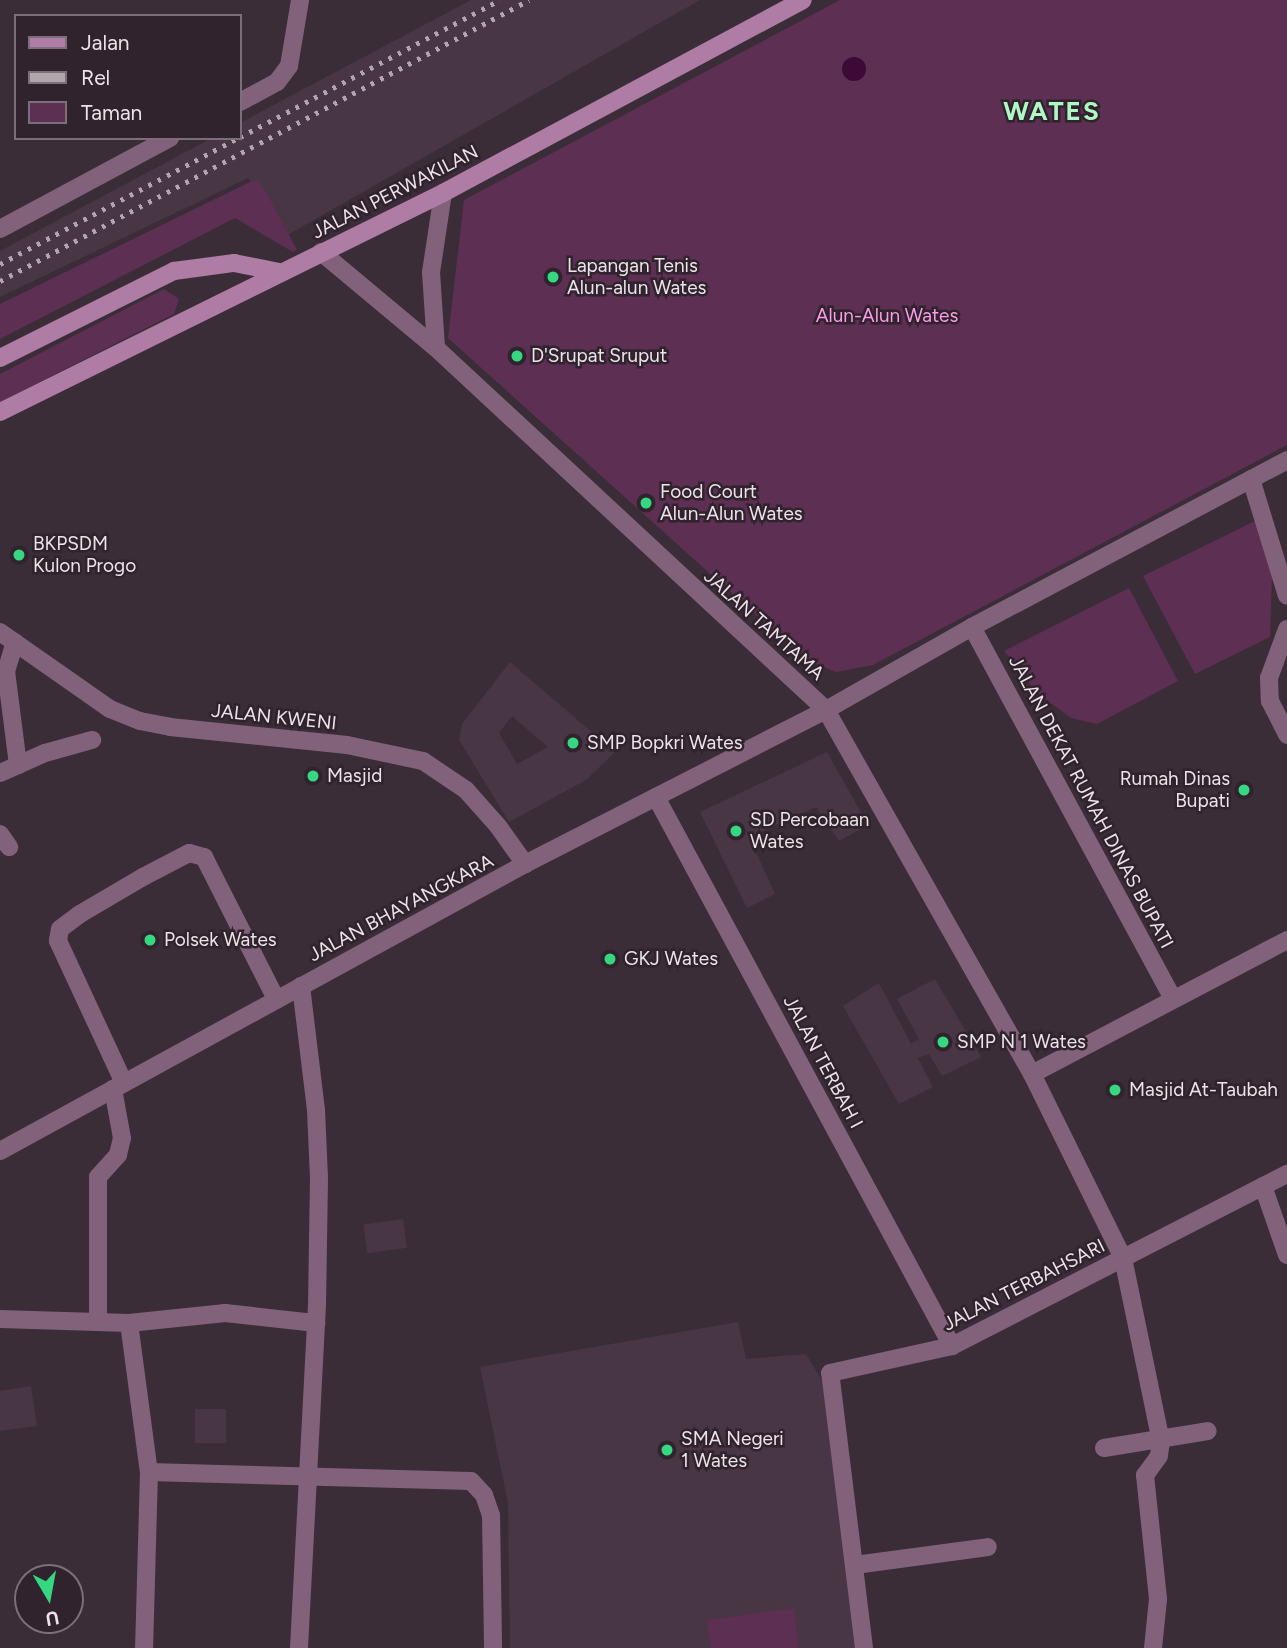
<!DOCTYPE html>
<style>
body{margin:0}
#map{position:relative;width:1287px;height:1648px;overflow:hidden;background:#3b2d38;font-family:Figtree,sans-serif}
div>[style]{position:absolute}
.built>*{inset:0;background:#483644;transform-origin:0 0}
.green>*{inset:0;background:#5c2f53}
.water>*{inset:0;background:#3d0936}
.round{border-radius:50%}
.minor>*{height:18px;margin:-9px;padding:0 9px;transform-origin:9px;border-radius:9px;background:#82627b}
.tertiary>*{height:18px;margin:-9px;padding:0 9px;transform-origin:9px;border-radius:9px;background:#82627b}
.secondary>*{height:18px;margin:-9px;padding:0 9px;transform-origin:9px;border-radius:9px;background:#ae7ca4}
.rail>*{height:5px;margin-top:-2.5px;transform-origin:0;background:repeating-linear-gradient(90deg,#b1a6ae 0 3.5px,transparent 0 10.5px)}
.dots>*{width:19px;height:19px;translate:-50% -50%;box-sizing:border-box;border:4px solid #30232d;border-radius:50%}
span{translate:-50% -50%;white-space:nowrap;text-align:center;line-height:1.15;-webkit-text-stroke:5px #30232d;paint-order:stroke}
.street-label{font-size:19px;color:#ece3ea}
.poi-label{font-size:19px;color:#ece3ea}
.left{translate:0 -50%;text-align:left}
.right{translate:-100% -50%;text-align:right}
.park-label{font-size:19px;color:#fd9bea}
.district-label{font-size:26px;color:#aff8c6;font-weight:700;letter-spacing:2px}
.legend{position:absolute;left:14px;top:14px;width:228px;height:126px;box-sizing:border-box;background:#30232d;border:2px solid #7b7079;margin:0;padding:9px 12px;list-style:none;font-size:21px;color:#ece3ea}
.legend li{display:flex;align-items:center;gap:14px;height:35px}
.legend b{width:35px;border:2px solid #7b7079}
.north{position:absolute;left:14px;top:1564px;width:70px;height:70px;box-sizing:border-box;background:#30232d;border:2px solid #7b7079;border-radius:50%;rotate:170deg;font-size:19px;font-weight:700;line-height:28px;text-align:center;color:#ece3ea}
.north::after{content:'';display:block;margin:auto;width:24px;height:32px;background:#35d881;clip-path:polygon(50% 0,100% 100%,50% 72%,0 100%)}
</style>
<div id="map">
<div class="built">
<i style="clip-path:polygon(471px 0,700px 0,282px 238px,248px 178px,0 297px,0 251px,212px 138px,240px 138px,240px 123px)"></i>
<i style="clip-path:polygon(evenodd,510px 662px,615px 752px,586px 780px,509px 822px,459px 740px,462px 724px,510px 662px,512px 716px,548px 747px,517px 764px,499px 733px,512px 716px)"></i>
<i style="clip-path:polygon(827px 752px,868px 825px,839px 841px,816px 807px,749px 837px,775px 894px,747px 908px,700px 812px)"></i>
<i style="clip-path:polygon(935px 979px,981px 1057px,942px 1076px,929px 1054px,918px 1058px,933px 1087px,899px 1104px,843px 1006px,879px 983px,911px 1044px,919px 1039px,897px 999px)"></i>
<i style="left:403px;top:1219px;width:29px;height:40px;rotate:82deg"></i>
<i style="clip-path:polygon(738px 1322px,746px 1359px,806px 1354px,832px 1397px,861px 1648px,510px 1648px,508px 1503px,480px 1367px)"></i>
<i style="clip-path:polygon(31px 1386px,37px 1426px,0 1431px,0 1391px)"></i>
<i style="left:226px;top:1409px;width:34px;height:31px;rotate:90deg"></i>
</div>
<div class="green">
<i style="clip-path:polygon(840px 0,1287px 0,1287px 445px,873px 665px,836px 672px,806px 660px,448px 338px,464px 200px)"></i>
<i style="clip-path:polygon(252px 181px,260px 181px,297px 250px,293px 252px,235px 218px,0 339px,0 304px)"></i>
<i style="clip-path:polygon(164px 289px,179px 299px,174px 314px,0 402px,0 374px)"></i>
<i style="clip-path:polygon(1259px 519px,1272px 577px,1270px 637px,1195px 674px,1143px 576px)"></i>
<i style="clip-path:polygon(1129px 588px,1178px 681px,1097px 724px,1071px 718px,1037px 693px,1004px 651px)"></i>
<i style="clip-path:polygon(794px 1608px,799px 1648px,711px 1648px,707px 1620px)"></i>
</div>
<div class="water">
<i class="round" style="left:842px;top:57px;width:24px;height:24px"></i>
</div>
<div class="minor">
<i style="left:240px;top:102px;width:42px;rotate:-28.4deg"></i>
<i style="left:277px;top:82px;width:20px;rotate:-53deg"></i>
<i style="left:289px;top:66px;width:67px;rotate:-80.5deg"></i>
<i style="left:0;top:229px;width:193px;rotate:-28.2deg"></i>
<i style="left:1251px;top:479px;width:122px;rotate:72.9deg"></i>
<i style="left:972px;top:627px;width:422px;rotate:61.6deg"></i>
<i style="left:1287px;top:629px;width:52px;rotate:110.2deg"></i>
<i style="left:1269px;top:678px;width:23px;rotate:88deg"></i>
<i style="left:1270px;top:701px;width:38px;rotate:63deg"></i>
<i style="left:15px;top:642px;width:30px;rotate:107deg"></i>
<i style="left:6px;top:671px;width:95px;rotate:82.7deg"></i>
<i style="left:826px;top:710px;width:418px;rotate:60.5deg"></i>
<i style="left:1032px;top:1074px;width:205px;rotate:63.7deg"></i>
<i style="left:1123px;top:1258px;width:187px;rotate:78.3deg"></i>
<i style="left:1161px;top:1441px;width:15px;rotate:98deg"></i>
<i style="left:1159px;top:1456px;width:24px;rotate:126deg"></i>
<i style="left:1145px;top:1475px;width:125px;rotate:84deg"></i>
<i style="left:1158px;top:1599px;width:49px;rotate:95.8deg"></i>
<i style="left:0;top:773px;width:49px;rotate:-24deg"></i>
<i style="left:45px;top:753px;width:49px;rotate:-15.5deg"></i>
<i style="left:656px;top:797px;width:624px;rotate:61.67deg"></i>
<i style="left:0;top:834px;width:16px;rotate:55deg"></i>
<i style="left:1032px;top:1074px;width:288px;rotate:-27.7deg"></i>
<i style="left:124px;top:1083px;width:157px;rotate:-114.9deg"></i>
<i style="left:58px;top:941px;width:12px;rotate:-81deg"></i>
<i style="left:60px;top:929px;width:25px;rotate:-37deg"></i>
<i style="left:80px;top:914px;width:73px;rotate:-30.4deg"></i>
<i style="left:143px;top:877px;width:52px;rotate:-27.6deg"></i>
<i style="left:189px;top:853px;width:16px;rotate:15deg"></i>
<i style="left:204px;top:857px;width:159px;rotate:63.1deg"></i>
<i style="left:1263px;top:1186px;width:73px;rotate:70.8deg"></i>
<i style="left:0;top:1319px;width:129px;rotate:1.8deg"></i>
<i style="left:129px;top:1323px;width:97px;rotate:-5.9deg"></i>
<i style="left:225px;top:1313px;width:92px;rotate:6.3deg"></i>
<i style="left:98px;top:1321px;width:144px;rotate:-90deg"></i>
<i style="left:98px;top:1177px;width:30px;rotate:-48deg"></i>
<i style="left:118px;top:1155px;width:17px;rotate:-77deg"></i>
<i style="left:122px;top:1138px;width:50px;rotate:-100.4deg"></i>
<i style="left:129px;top:1323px;width:150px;rotate:82.4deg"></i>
<i style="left:149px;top:1472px;width:176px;rotate:91.6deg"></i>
<i style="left:1104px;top:1448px;width:105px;rotate:-9.3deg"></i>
<i style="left:149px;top:1472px;width:322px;rotate:1.6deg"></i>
<i style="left:471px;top:1481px;width:19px;rotate:47deg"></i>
<i style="left:484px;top:1495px;width:21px;rotate:71deg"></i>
<i style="left:491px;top:1515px;width:133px;rotate:89.1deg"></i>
<i style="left:855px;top:1565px;width:134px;rotate:-7.7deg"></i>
<i style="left:299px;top:1648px;width:342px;rotate:-87deg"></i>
<i style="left:317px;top:1306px;width:128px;rotate:-89.1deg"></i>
<i style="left:319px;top:1178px;width:68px;rotate:-92.5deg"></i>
<i style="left:316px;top:1110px;width:125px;rotate:-96.9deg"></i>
</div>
<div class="tertiary">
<i style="left:443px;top:193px;width:80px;rotate:98.6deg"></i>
<i style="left:431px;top:272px;width:76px;rotate:86.2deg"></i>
<i style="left:436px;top:348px;width:532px;rotate:42.87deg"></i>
<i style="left:826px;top:710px;width:168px;rotate:-29.6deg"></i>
<i style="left:972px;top:627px;width:357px;rotate:-27.9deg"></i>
<i style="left:321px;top:252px;width:150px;rotate:39.9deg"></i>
<i style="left:0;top:632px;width:134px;rotate:35deg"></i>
<i style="left:110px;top:709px;width:32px;rotate:22deg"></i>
<i style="left:140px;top:721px;width:31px;rotate:11deg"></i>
<i style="left:170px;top:727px;width:178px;rotate:5.8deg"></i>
<i style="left:347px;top:745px;width:78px;rotate:11.9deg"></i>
<i style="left:423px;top:761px;width:52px;rotate:34deg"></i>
<i style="left:466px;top:790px;width:48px;rotate:48.4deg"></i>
<i style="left:498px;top:826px;width:47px;rotate:54.6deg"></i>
<i style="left:0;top:1151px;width:598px;rotate:-28.66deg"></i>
<i style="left:525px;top:864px;width:338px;rotate:-27.1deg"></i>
<i style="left:864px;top:1648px;width:277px;rotate:-97deg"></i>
<i style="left:830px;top:1373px;width:125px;rotate:-12.5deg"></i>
<i style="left:952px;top:1346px;width:377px;rotate:-27.2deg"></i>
</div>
<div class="secondary">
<i style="left:0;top:358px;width:195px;rotate:-26.6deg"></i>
<i style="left:174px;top:271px;width:61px;rotate:-7.6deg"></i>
<i style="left:234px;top:263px;width:46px;rotate:11.3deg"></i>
<i style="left:0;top:412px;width:494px;rotate:-26.3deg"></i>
<i style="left:443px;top:193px;width:408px;rotate:-28.2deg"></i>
</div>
<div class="rail">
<i style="left:240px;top:137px;width:294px;rotate:-27.8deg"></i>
<i style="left:0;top:264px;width:269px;rotate:-27.9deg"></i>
<i style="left:0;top:281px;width:599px;rotate:-27.98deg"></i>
</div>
<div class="dots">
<i style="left:553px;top:277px;background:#35d881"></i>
<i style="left:517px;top:356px;background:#35d881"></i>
<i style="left:646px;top:503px;background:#35d881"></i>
<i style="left:19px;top:555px;background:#35d881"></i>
<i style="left:573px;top:743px;background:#35d881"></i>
<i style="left:313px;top:776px;background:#35d881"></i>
<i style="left:1244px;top:790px;background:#35d881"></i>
<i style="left:736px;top:831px;background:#35d881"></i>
<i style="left:150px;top:940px;background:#35d881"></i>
<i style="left:610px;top:959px;background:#35d881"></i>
<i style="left:943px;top:1042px;background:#35d881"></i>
<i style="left:1115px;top:1090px;background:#35d881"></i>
<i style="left:667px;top:1450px;background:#35d881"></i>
</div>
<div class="street-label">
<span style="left:395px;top:192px;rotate:-27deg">JALAN PERWAKILAN</span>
<span style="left:764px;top:625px;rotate:42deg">JALAN TAMTAMA</span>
<span style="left:274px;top:717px;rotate:6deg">JALAN KWENI</span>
<span style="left:1091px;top:802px;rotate:62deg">JALAN DEKAT RUMAH DINAS BUPATI</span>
<span style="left:401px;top:908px;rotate:-28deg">JALAN BHAYANGKARA</span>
<span style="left:823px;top:1062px;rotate:62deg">JALAN TERBAH I</span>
<span style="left:1024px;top:1285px;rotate:-27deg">JALAN TERBAHSARI</span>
</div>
<div class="poi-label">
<span class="left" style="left:567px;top:277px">Lapangan Tenis<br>Alun-alun Wates</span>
<span class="left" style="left:531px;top:356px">D'Srupat Sruput</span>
<span class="left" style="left:660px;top:503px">Food Court<br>Alun-Alun Wates</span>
<span class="left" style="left:33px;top:555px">BKPSDM<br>Kulon Progo</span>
<span class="left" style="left:587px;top:743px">SMP Bopkri Wates</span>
<span class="left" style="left:327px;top:776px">Masjid</span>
<span class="right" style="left:1230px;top:790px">Rumah Dinas<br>Bupati</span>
<span class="left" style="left:750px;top:831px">SD Percobaan<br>Wates</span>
<span class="left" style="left:164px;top:940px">Polsek Wates</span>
<span class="left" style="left:624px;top:959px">GKJ Wates</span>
<span class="left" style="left:957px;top:1042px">SMP N 1 Wates</span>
<span class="left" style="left:1129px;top:1090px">Masjid At-Taubah</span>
<span class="left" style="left:681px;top:1450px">SMA Negeri<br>1 Wates</span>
</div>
<div class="park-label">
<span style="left:887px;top:316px">Alun-Alun Wates</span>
</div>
<div class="district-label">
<span style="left:1052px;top:112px">WATES</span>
</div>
<ul class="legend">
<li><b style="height:9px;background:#ae7ca4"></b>Jalan</li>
<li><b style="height:9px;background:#b1a6ae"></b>Rel</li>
<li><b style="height:19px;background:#5c2f53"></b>Taman</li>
</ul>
<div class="north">U</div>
</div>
